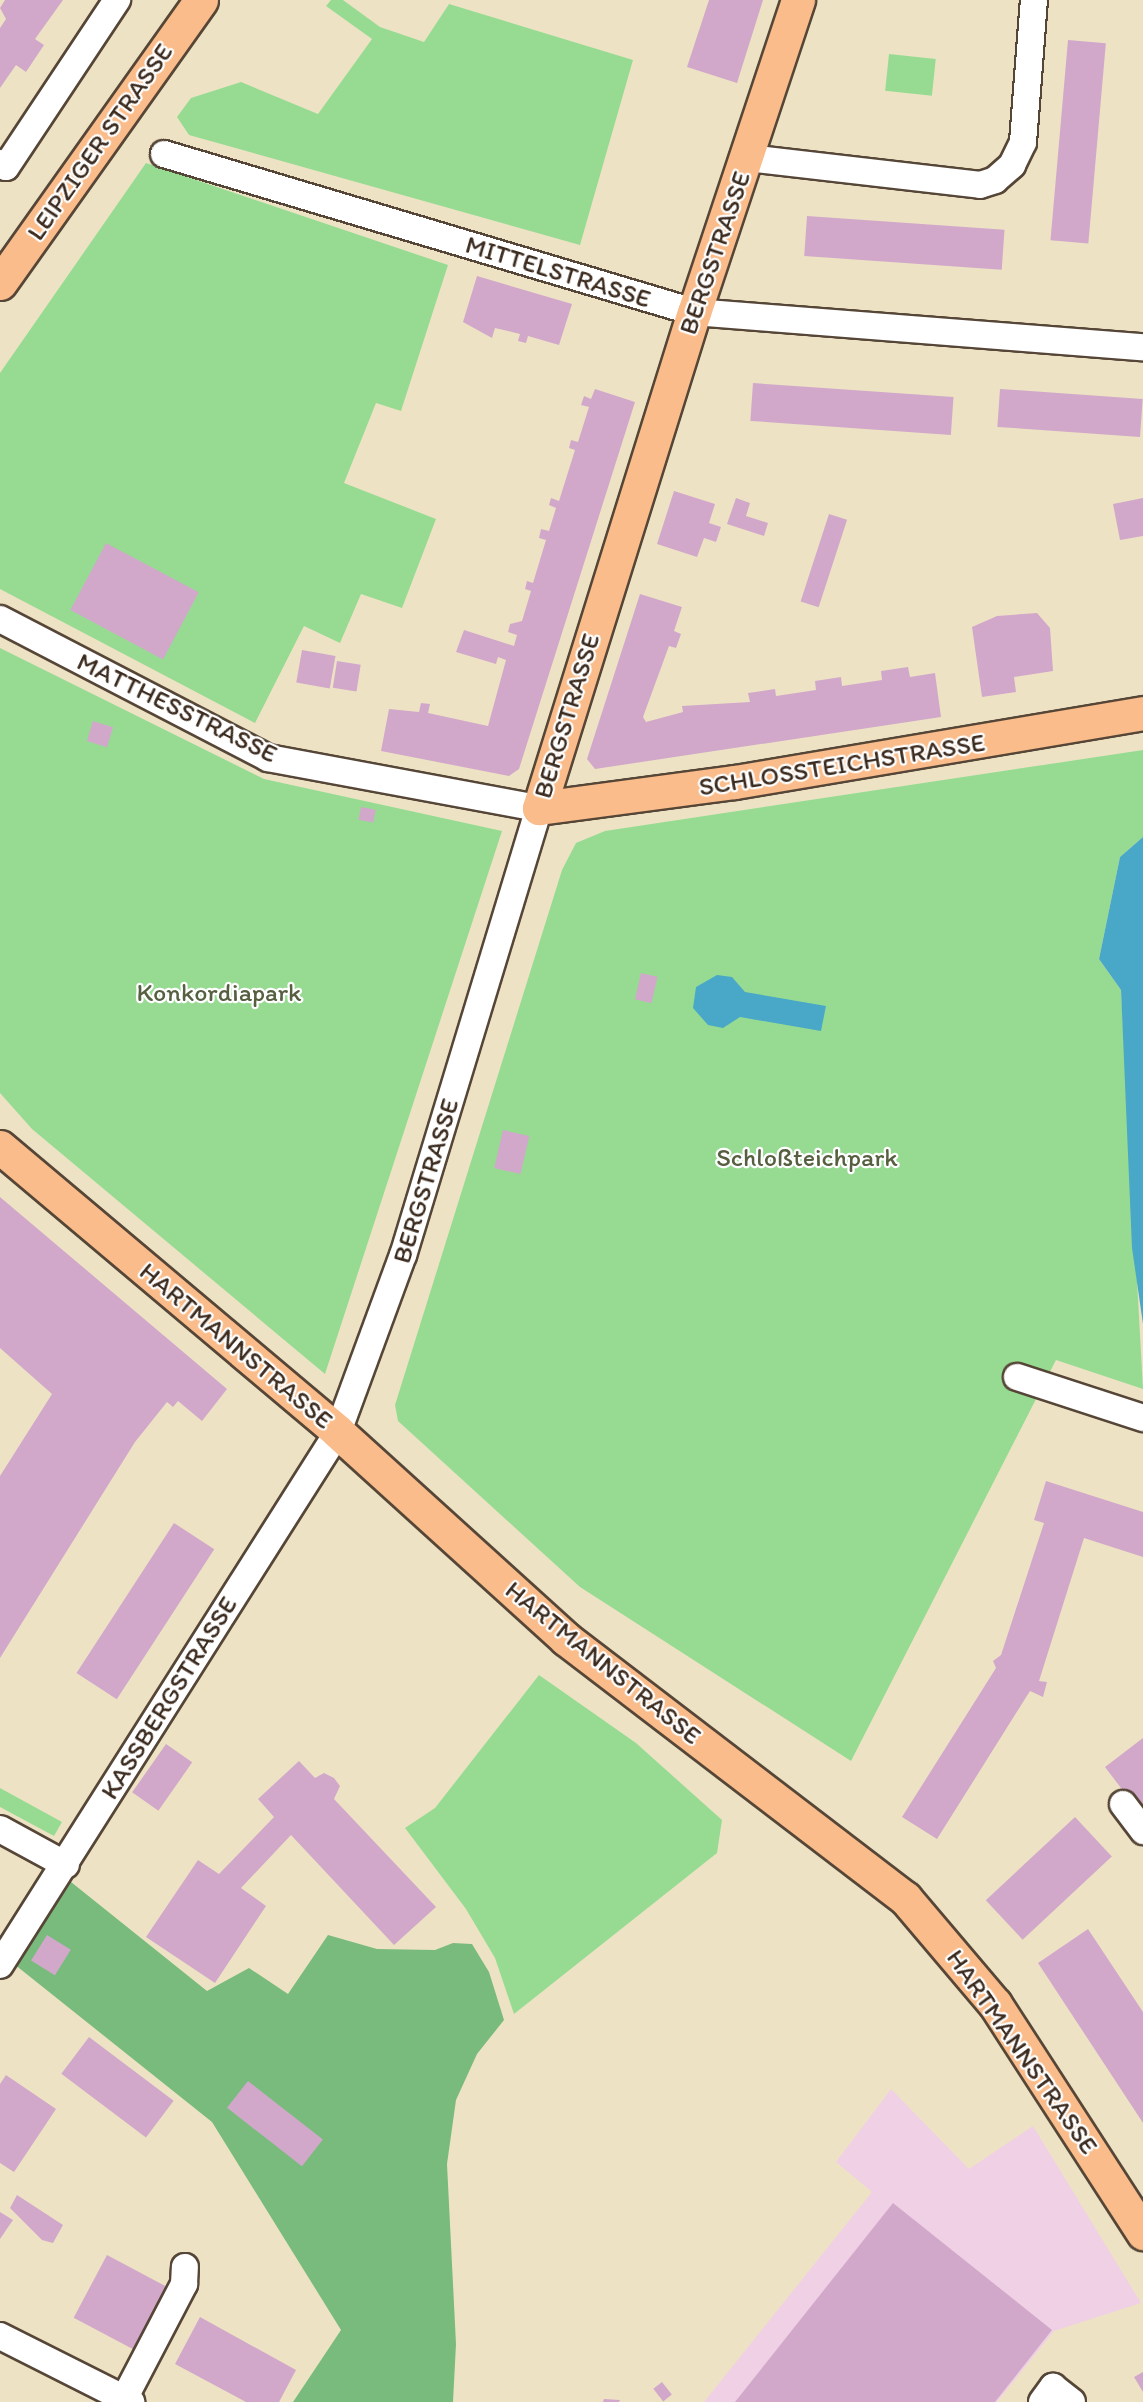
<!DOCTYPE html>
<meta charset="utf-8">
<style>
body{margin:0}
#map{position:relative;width:1143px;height:2402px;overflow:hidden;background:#ede3c4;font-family:Itim,sans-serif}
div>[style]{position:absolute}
.built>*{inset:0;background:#f0d0e4}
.green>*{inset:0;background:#97db93;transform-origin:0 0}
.forest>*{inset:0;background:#79bb7d}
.water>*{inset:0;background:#49a7c8}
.building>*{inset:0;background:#d1a8ca;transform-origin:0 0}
.roads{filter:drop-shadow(2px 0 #564637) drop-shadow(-2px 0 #564637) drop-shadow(0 2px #564637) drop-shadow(0 -2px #564637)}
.minor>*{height:26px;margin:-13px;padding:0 13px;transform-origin:13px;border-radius:13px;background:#fff}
.major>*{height:33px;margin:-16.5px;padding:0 16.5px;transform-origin:16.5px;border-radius:16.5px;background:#f9bc8a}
span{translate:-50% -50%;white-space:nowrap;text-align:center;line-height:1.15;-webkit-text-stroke:4.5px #fff;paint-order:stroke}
.street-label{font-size:26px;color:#3b2a1e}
.park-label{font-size:26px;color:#575f41}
</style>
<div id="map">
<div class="built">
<i style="clip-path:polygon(891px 2089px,969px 2169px,1033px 2126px,1141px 2303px,1054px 2331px,997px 2402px,704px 2402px,872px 2192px,836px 2162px)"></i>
</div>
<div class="green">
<i style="clip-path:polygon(331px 0,343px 0,380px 27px,424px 42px,449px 4px,633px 60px,580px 245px,189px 135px,177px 117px,191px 98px,241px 82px,318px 114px,372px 39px,326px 6px)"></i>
<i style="left:889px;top:54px;width:47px;height:37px;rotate:6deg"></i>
<i style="clip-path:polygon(146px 163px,448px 265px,401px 411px,376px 403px,344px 483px,436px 519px,402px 608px,361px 594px,340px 643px,304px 626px,255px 723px,0 589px,0 373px)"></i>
<i style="clip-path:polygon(0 648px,264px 779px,502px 831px,325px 1374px,32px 1129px,0 1093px)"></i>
<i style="clip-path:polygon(1143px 750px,1143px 837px,1120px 857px,1099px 959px,1121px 990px,1143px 1389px,1056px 1360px,851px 1761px,580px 1587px,398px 1421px,395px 1405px,562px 870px,576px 843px,605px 831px)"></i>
<i style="clip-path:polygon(539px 1675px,636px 1743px,722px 1820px,717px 1853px,514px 2014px,495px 1958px,466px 1909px,405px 1828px,435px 1808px)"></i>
<i style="clip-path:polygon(0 1788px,62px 1822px,54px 1836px,0 1807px)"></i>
</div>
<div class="forest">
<i style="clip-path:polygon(66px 1878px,207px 1991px,249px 1968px,288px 1994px,328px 1935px,377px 1949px,435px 1950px,453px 1943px,472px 1944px,489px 1972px,504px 2020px,477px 2054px,456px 2100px,447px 2164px,456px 2344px,453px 2402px,293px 2402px,341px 2330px,212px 2122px,14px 1964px)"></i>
</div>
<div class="water">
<i style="clip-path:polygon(1143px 837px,1143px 1324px,1132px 1248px,1121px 990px,1099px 959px,1120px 857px)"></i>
<i style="clip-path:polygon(717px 975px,732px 977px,745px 992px,826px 1006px,821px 1031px,740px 1017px,723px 1028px,708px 1025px,693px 1008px,696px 987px)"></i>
</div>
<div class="building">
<i style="clip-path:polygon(5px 0,63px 0,35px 39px,44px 45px,26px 72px,16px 65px,0 88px,0 28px,6px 19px,0 8px)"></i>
<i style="clip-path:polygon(709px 0,763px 0,737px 83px,687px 67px)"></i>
<i style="left:1068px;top:40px;width:38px;height:201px;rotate:5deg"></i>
<i style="left:807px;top:216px;width:198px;height:40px;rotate:4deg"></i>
<i style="clip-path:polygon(477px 276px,572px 304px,559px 345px,528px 336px,526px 343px,518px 341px,520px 334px,495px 328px,492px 338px,463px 322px)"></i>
<i style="left:753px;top:383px;width:201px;height:38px;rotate:4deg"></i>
<i style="clip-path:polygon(595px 389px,635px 402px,519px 769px,509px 776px,381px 751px,389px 709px,419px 712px,421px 703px,430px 704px,428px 713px,488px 726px,506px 660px,498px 657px,496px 664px,456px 652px,464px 630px,514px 646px,517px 635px,508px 632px,510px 624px,522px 621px,531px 591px,525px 589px,527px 581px,533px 583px,546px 540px,539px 538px,541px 529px,549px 531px,556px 508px,549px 505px,551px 498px,559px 501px,575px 450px,569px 448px,571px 440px,578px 442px,589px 407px,581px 405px,584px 396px,591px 399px)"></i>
<i style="left:1000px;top:389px;width:143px;height:38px;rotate:4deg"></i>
<i style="clip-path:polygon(674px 491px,715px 504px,709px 523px,721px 527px,716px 542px,704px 538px,697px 557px,657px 544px)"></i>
<i style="clip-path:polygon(736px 498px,750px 503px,746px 516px,768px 523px,764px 536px,727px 524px)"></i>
<i style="clip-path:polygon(1143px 498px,1143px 536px,1120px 540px,1113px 504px)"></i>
<i style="left:829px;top:514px;width:19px;height:92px;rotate:18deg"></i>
<i style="left:106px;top:543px;width:105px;height:76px;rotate:28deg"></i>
<i style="clip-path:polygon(640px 594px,682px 607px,674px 631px,681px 634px,676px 648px,669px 646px,643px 717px,646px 722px,683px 712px,682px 706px,750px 702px,748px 693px,775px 689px,776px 696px,816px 690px,815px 681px,841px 677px,842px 686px,882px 680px,881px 671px,908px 667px,910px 677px,935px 673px,941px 717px,595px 769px,587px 759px)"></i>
<i style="clip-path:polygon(1037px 613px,1050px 628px,1053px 671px,1014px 677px,1016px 692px,982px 697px,972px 627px,997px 616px)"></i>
<i style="left:302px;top:650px;width:34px;height:33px;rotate:10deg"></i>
<i style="left:337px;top:661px;width:24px;height:27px;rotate:9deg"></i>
<i style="left:93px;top:721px;width:21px;height:21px;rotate:17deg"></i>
<i style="left:361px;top:807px;width:15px;height:13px;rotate:11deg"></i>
<i style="left:641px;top:973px;width:17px;height:27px;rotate:13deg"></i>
<i style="left:503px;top:1130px;width:27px;height:39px;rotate:13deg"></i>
<i style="clip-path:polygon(0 1197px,227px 1389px,202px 1421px,178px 1401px,173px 1407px,167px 1402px,135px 1442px,0 1658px,0 1476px,52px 1394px,0 1348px)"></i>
<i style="clip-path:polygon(1046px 1481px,1143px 1512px,1143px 1557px,1084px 1538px,1039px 1681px,1047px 1682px,1043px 1697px,1030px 1691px,937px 1839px,902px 1817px,996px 1668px,993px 1661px,1001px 1655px,1044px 1523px,1034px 1520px)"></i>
<i style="left:174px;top:1523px;width:48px;height:179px;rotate:33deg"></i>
<i style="clip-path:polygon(1143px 1738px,1143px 1817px,1105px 1767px)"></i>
<i style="left:166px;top:1744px;width:32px;height:59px;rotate:35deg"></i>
<i style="clip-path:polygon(299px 1761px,315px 1778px,324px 1773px,334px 1778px,340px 1786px,334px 1799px,436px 1907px,394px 1945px,291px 1835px,241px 1888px,266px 1906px,215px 1983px,146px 1937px,198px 1860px,219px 1874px,274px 1817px,258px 1799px)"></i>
<i style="left:1075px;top:1817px;width:54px;height:122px;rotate:47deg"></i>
<i style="clip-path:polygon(1088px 1929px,1143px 2012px,1143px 2123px,1038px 1963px)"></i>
<i style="left:47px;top:1935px;width:28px;height:30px;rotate:32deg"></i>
<i style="left:89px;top:2037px;width:106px;height:46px;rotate:37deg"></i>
<i style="clip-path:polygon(6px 2075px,56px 2109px,14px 2172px,0 2163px,0 2084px)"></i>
<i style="left:248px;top:2081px;width:95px;height:34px;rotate:38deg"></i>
<i style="clip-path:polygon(17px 2195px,63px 2225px,53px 2243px,42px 2240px,10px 2208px)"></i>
<i style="clip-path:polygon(893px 2203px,1052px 2330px,995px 2402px,735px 2402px)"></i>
<i style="clip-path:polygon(0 2212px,13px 2220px,0 2239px)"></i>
<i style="left:107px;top:2255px;width:77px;height:71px;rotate:28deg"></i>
<i style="clip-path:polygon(200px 2317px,296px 2370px,279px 2402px,246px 2402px,175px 2364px)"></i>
<i style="clip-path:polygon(1143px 2372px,1143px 2392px,1134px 2377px)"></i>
<i style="left:662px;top:2382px;width:16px;height:11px;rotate:52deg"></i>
<i style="clip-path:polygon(604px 2399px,620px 2400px,619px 2402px,603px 2402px)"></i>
</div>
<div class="roads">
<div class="minor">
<i style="left:164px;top:154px;width:553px;rotate:16.6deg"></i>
<i style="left:694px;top:312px;width:450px;rotate:4.5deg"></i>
<i style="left:748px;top:158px;width:234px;rotate:6.6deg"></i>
<i style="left:980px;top:185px;width:16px;rotate:-18deg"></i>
<i style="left:995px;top:180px;width:23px;rotate:-41deg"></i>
<i style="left:1012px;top:165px;width:25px;rotate:-64deg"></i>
<i style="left:1023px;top:142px;width:142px;rotate:-85.6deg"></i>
<i style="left:0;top:163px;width:7px;rotate:34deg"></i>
<i style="left:6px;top:167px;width:201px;rotate:-56.4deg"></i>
<i style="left:0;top:619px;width:302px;rotate:27.4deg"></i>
<i style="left:268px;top:758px;width:276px;rotate:10.5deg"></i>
<i style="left:539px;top:808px;width:467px;rotate:106.9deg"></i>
<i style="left:403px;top:1255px;width:189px;rotate:110.2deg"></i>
<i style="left:338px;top:1432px;width:631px;rotate:122.38deg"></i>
<i style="left:1017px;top:1377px;width:133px;rotate:18deg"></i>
<i style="left:1123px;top:1804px;width:34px;rotate:53deg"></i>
<i style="left:0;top:1829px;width:75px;rotate:28.6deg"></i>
<i style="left:0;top:2336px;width:147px;rotate:26.7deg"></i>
<i style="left:124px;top:2399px;width:130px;rotate:-62.4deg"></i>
<i style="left:184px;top:2284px;width:17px;rotate:-87deg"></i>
<i style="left:1042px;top:2402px;width:19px;rotate:-54deg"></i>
<i style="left:1053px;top:2387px;width:24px;rotate:38deg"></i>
</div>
<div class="major">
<i style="left:798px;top:0;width:329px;rotate:108.4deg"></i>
<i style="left:694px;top:312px;width:520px;rotate:107.35deg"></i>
<i style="left:539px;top:808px;width:198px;rotate:-7.6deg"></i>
<i style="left:735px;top:782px;width:414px;rotate:-9.6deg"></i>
<i style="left:0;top:283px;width:347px;rotate:-54.6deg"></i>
<i style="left:0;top:1147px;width:442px;rotate:40.1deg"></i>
<i style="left:338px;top:1432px;width:308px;rotate:42.2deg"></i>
<i style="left:566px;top:1639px;width:427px;rotate:37.4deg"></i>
<i style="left:905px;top:1898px;width:139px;rotate:49.7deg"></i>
<i style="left:995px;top:2004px;width:273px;rotate:57.1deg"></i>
</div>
</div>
<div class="street-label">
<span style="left:100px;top:142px;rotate:-55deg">LEIPZIGER STRASSE</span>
<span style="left:715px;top:253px;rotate:-71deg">BERGSTRASSE</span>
<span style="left:558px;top:272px;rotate:17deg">MITTELSTRASSE</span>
<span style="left:177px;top:708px;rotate:26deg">MATTHESSTRASSE</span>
<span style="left:567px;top:716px;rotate:-73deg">BERGSTRASSE</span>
<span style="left:842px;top:765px;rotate:-9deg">SCHLOSSTEICHSTRASSE</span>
<span style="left:426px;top:1181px;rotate:-73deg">BERGSTRASSE</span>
<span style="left:236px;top:1346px;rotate:40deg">HARTMANNSTRASSE</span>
<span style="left:603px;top:1663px;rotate:39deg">HARTMANNSTRASSE</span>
<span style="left:169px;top:1698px;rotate:-58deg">KASSBERGSTRASSE</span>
<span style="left:1022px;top:2052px;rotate:55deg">HARTMANNSTRASSE</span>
</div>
<div class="park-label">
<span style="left:219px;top:993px">Konkordiapark</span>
<span style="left:807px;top:1158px">Schloßteichpark</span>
</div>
</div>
